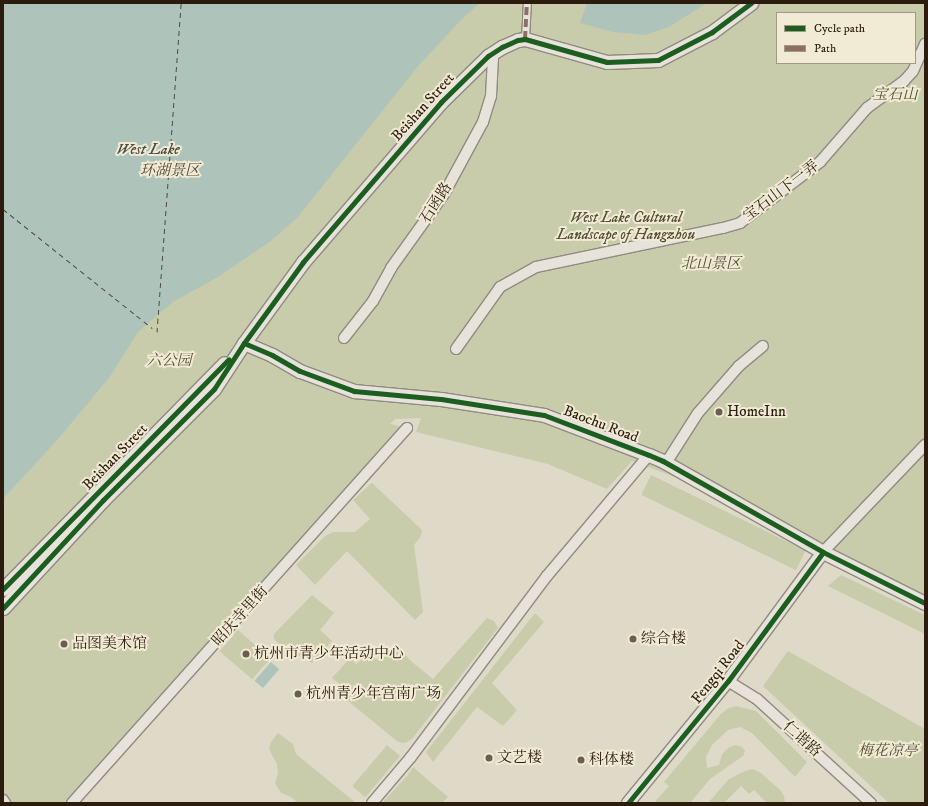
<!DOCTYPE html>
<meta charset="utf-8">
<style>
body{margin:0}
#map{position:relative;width:928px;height:806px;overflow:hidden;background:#dfd9c7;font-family:"IM FELL DW Pica","Noto Serif SC",serif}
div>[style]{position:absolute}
.green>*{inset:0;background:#c8ccaa;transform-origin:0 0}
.water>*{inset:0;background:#aec4bb;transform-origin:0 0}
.ferry>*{height:1px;margin-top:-0.5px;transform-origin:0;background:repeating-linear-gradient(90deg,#4d4c40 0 5px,transparent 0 9px)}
.roads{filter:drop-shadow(1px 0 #908b80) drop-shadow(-1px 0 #908b80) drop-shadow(0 1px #908b80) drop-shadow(0 -1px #908b80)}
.pedestrian>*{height:7px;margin:-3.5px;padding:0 3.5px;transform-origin:3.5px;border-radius:3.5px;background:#e7e3da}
.minor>*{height:10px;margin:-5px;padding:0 5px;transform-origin:5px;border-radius:5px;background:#e7e3da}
.tertiary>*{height:12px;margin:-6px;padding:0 6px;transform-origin:6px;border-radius:6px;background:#e7e3da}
.secondary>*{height:13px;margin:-6.5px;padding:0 6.5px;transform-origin:6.5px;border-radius:6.5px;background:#e7e3da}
.quiet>*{height:4px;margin-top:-2px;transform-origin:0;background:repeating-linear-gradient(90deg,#8d6e63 0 8px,transparent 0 12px)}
.cycleway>*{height:5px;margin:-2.5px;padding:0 2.5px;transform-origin:2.5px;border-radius:2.5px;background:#1b5e20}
.dots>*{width:11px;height:11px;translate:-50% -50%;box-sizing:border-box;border:2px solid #f1ead4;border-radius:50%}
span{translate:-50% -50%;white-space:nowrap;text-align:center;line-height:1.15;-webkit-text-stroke:4px #f1ead4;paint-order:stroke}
.park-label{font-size:15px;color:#554e36;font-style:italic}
.street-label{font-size:15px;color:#2c1c0e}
.poi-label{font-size:15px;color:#2c1c0e}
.left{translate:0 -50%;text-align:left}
.water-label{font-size:16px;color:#4d4c40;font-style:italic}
.frame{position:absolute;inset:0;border:4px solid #2c1c0e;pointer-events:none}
.legend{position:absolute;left:776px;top:12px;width:140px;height:52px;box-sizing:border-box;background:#f1ead4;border:1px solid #a29885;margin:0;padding:5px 7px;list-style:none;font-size:12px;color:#2c1c0e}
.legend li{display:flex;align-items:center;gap:8px;height:20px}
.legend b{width:20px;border:1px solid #a29885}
</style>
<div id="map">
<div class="green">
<i style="clip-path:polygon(evenodd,3px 3px,925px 3px,925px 606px,778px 528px,678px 478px,632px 461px,607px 489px,548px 464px,416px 432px,421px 418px,395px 419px,390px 424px,407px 428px,72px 803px,3px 803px,3px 3px,777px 13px,915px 13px,915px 63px,777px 63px,777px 13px)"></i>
<i style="left:651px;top:475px;width:172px;height:22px;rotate:26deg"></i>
<i style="clip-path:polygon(372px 483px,422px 530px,421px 536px,414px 545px,423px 612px,415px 620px,347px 551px,315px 585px,296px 565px,325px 536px,333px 532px,355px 532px,370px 519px,353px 500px)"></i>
<i style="clip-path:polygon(841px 575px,925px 615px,925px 634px,828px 586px)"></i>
<i style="clip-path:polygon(312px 595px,334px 613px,320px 630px,332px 641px,312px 663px,281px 646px,274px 639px,274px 634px)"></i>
<i style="clip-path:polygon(535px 613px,544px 622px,492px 683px,517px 710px,503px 726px,477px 707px,433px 762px,426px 752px)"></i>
<i style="clip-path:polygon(487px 618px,494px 621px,498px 628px,412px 739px,405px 743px,398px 742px,342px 696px,347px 690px,332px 678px,350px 658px,356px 664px,368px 655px,380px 661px,390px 649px,398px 647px,412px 662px,433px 679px)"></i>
<i style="left:238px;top:630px;width:43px;height:28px;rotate:41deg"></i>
<i style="clip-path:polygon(788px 651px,925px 729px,925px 803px,889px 803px,763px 686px)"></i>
<i style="clip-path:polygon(736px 706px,756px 711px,807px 762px,795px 777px,752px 733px,740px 727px,728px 730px,712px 745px,706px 757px,707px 768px,719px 765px,722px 754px,728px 748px,735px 745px,742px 747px,745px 751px,743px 756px,710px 779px,690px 803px,654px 803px,669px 786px,664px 782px,720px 715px,727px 709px)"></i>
<i style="clip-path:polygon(278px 733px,293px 744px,296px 754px,356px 803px,298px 803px,291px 797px,281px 793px,275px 783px,278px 773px,277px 764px,269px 749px,271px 742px)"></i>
<i style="left:387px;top:745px;width:17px;height:54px;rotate:40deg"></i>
<i style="clip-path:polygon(413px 767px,448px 797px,442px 803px,382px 803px,408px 775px)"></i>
<i style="clip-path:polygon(753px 769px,761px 773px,780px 790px,784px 796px,785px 803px,767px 803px,754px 790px,749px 794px,741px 786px,724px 803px,708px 803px,729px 779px,745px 771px)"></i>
</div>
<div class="water">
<i style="clip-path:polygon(3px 3px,480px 3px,463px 18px,419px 65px,298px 217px,271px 241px,218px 277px,173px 302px,138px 332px,109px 378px,58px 439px,3px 499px)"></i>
<i style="clip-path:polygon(587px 3px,707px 3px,669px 27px,645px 35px,613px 32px,580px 23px)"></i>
<i style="left:271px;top:662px;width:11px;height:25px;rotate:41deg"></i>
</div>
<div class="ferry">
<i style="left:3px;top:209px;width:191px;rotate:38.6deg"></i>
<i style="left:157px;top:332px;width:330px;rotate:-85.8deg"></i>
</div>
<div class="roads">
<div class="pedestrian">
<i style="left:525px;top:39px;width:36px;rotate:-87deg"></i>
</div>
<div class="minor">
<i style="left:344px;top:338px;width:47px;rotate:-51.9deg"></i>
<i style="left:373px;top:301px;width:38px;rotate:-61deg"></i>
<i style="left:391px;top:268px;width:91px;rotate:-54.4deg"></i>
<i style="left:444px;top:194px;width:82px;rotate:-61.6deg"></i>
<i style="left:483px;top:122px;width:27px;rotate:-73deg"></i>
<i style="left:491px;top:96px;width:37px;rotate:-87deg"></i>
<i style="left:493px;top:59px;width:6px;rotate:-149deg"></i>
<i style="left:456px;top:349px;width:76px;rotate:-54.6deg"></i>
<i style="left:500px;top:287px;width:41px;rotate:-29.1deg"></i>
<i style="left:536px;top:267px;width:191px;rotate:-11.8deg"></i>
<i style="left:723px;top:228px;width:18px;rotate:-16deg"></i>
<i style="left:740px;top:223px;width:101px;rotate:-37.3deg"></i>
<i style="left:820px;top:162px;width:72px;rotate:-49deg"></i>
<i style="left:867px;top:108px;width:46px;rotate:-36.1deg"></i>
<i style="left:904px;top:81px;width:13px;rotate:-48deg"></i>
<i style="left:913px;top:71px;width:30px;rotate:-66deg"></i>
<i style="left:666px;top:463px;width:59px;rotate:-57.4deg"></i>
<i style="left:698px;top:413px;width:62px;rotate:-48.9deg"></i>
<i style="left:739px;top:366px;width:31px;rotate:-40deg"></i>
<i style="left:823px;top:552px;width:148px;rotate:-46.4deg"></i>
<i style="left:728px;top:681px;width:34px;rotate:32deg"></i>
<i style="left:757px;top:699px;width:154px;rotate:42.4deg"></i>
<i style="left:3px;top:800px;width:4px;rotate:56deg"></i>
<i style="left:72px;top:803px;width:503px;rotate:-48.22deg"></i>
<i style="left:372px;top:803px;width:60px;rotate:-49.7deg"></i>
<i style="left:411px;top:757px;width:226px;rotate:-53.1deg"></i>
<i style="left:547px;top:576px;width:158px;rotate:-49.9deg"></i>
</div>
<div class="tertiary">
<i style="left:628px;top:803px;width:158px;rotate:-50.7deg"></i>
<i style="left:728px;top:681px;width:160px;rotate:-53.6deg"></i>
</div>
<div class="secondary">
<i style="left:244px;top:343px;width:30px;rotate:23deg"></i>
<i style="left:272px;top:355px;width:32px;rotate:30deg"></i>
<i style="left:300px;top:371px;width:58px;rotate:20.3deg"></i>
<i style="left:354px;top:391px;width:87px;rotate:5.3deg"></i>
<i style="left:441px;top:399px;width:104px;rotate:8.8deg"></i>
<i style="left:544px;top:415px;width:112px;rotate:20.9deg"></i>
<i style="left:649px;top:455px;width:15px;rotate:23deg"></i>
<i style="left:663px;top:461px;width:184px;rotate:29.6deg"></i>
<i style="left:823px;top:552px;width:114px;rotate:26.6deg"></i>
<i style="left:3px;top:589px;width:316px;rotate:-45.6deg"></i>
<i style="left:3px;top:608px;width:147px;rotate:-47.2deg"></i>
<i style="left:103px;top:500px;width:157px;rotate:-45deg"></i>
<i style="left:214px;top:389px;width:55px;rotate:-56.9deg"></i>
<i style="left:244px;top:343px;width:100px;rotate:-53.9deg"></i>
<i style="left:303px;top:262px;width:211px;rotate:-49.2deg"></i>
<i style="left:441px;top:102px;width:66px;rotate:-44.4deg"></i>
<i style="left:488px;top:56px;width:17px;rotate:-33deg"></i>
<i style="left:502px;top:47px;width:17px;rotate:-24deg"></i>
<i style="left:518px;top:40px;width:7px;rotate:-8deg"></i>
<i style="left:525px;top:39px;width:85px;rotate:15.7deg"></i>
<i style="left:607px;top:62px;width:51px;rotate:-2.2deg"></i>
<i style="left:658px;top:60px;width:61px;rotate:-27.4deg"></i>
<i style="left:712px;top:32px;width:49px;rotate:-36.6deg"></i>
</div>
</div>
<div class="quiet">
<i style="left:525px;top:39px;width:36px;rotate:-87deg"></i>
</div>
<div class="cycleway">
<i style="left:244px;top:343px;width:30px;rotate:23deg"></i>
<i style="left:272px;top:355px;width:32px;rotate:30deg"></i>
<i style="left:300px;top:371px;width:58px;rotate:20.3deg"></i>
<i style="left:354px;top:391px;width:87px;rotate:5.3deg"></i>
<i style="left:441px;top:399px;width:104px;rotate:8.8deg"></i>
<i style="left:544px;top:415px;width:112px;rotate:20.9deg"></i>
<i style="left:649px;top:455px;width:15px;rotate:23deg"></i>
<i style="left:663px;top:461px;width:184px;rotate:29.6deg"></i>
<i style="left:823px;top:552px;width:114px;rotate:26.6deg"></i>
<i style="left:3px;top:589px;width:322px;rotate:-45.5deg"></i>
<i style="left:3px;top:608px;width:147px;rotate:-47.2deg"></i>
<i style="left:103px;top:500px;width:157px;rotate:-45deg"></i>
<i style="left:214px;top:389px;width:55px;rotate:-56.9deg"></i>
<i style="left:244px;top:343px;width:100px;rotate:-53.9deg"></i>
<i style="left:303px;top:262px;width:211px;rotate:-49.2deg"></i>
<i style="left:441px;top:102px;width:66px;rotate:-44.4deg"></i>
<i style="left:488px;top:56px;width:17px;rotate:-33deg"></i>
<i style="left:502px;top:47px;width:17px;rotate:-24deg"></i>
<i style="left:518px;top:40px;width:7px;rotate:-8deg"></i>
<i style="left:525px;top:39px;width:85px;rotate:15.7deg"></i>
<i style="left:607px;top:62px;width:51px;rotate:-2.2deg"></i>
<i style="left:658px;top:60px;width:61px;rotate:-27.4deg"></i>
<i style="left:712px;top:32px;width:49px;rotate:-36.6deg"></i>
<i style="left:628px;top:803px;width:158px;rotate:-50.7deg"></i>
<i style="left:728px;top:681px;width:160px;rotate:-53.6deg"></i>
</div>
<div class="dots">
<i style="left:719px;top:412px;background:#6b5e4f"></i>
<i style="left:633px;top:639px;background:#6b5e4f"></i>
<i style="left:64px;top:644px;background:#6b5e4f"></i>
<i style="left:246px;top:654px;background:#6b5e4f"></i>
<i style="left:298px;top:694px;background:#6b5e4f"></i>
<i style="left:489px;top:758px;background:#6b5e4f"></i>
<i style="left:581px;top:760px;background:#6b5e4f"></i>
</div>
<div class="park-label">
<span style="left:895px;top:95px">宝石山</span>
<span style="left:170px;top:171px">环湖景区</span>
<span style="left:626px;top:226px">West Lake Cultural<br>Landscape of Hangzhou</span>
<span style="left:711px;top:264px">北山景区</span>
<span style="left:169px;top:361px">六公园</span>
<span style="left:888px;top:751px">梅花凉亭</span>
</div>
<div class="street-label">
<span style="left:423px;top:107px;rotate:-48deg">Beishan Street</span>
<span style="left:781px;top:191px;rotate:-37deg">宝石山下一弄</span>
<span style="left:436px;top:203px;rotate:-57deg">石函路</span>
<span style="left:601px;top:424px;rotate:21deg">Baochu Road</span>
<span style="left:115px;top:457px;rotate:-46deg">Beishan Street</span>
<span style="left:240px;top:616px;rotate:-48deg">昭庆寺里街</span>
<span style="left:718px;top:672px;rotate:-52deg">Fengqi Road</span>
<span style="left:802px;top:739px;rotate:42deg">仁谐路</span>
</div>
<div class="poi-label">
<span class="left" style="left:727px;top:412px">HomeInn</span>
<span class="left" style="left:641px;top:639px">综合楼</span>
<span class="left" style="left:72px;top:644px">品图美术馆</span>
<span class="left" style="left:254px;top:654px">杭州市青少年活动中心</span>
<span class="left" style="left:306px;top:694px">杭州青少年宫南广场</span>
<span class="left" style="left:497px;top:758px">文艺楼</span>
<span class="left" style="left:589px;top:760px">科体楼</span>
</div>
<div class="water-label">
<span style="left:148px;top:149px">West Lake</span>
</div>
<div class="frame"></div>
<ul class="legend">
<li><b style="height:5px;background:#1b5e20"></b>Cycle path</li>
<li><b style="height:5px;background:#8d6e63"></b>Path</li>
</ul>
</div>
